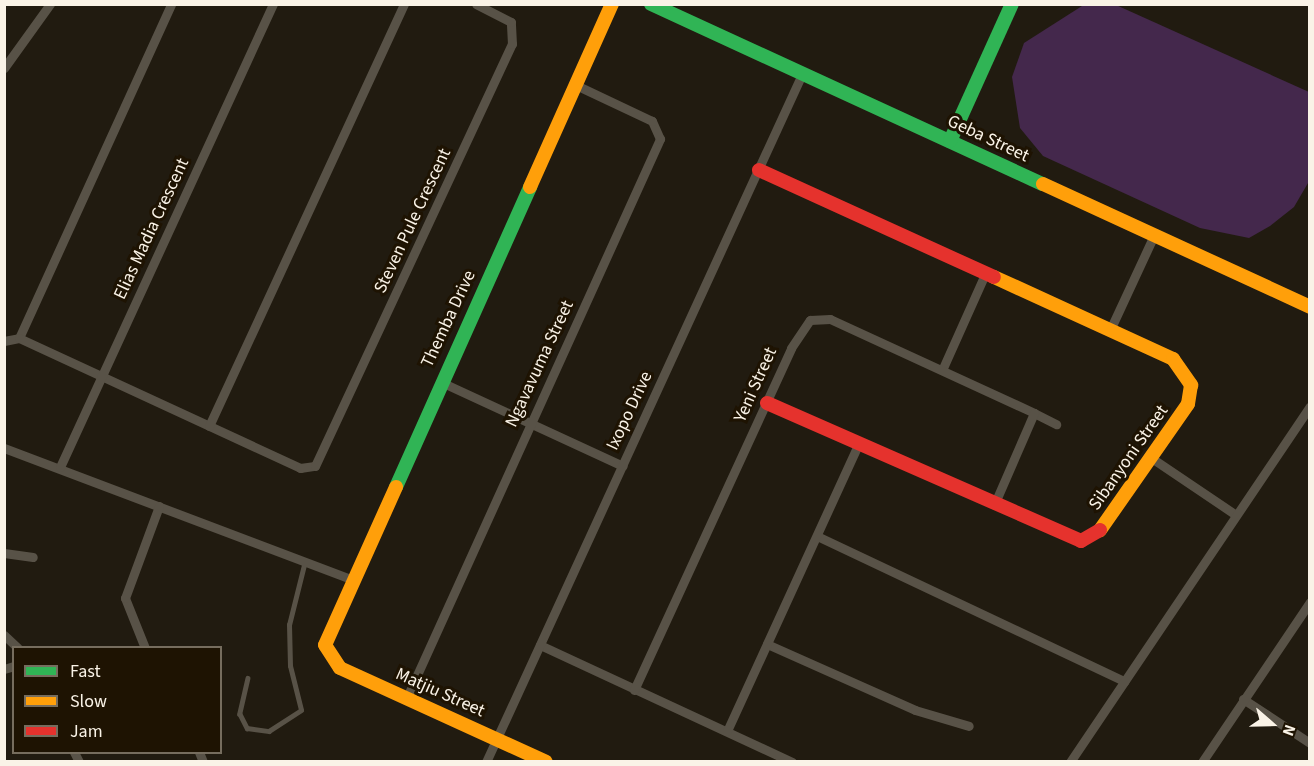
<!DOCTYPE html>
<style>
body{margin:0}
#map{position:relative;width:1314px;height:766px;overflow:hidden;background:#211b10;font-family:"Source Sans 3",sans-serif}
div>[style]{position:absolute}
.green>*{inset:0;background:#44284c}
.lane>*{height:4.5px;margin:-2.25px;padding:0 2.25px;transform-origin:2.25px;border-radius:2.25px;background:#585247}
.street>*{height:9px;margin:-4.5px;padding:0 4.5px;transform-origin:4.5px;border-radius:4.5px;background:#585247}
.fast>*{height:14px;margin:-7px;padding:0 7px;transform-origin:7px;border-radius:7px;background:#30b455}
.slow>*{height:14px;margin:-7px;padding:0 7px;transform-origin:7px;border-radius:7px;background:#ff9f0a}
.jam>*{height:14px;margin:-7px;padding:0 7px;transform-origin:7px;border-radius:7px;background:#e5322d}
span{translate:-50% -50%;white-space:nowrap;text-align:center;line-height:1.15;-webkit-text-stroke:6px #1e1302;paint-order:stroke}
.street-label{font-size:18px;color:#faf3e7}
.frame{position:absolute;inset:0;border:6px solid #faf3e7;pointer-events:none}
.legend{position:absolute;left:12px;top:646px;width:210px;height:108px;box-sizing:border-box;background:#1e1302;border:2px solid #766d5e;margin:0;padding:8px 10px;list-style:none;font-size:18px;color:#faf3e7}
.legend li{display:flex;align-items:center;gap:12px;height:30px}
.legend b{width:30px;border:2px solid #766d5e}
.north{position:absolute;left:1242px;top:694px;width:60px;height:60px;-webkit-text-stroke:4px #1e1302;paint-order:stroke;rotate:110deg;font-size:16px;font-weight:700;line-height:24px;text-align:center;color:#faf3e7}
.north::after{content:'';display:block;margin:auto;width:21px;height:27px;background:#faf3e7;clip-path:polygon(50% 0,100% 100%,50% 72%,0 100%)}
</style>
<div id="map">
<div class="green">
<i style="clip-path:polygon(1116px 5px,1309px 92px,1308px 183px,1294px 207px,1270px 226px,1249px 238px,1200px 228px,1043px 156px,1020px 128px,1012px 77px,1024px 43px,1082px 6px)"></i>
</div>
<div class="lane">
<i style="left:248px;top:678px;width:37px;rotate:103deg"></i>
<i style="left:240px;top:714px;width:16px;rotate:63deg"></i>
<i style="left:247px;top:728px;width:22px;rotate:8deg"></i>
<i style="left:269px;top:731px;width:38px;rotate:-33deg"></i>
<i style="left:301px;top:710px;width:45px;rotate:-104deg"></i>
<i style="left:290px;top:666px;width:41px;rotate:-91.4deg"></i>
<i style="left:289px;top:625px;width:66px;rotate:-76deg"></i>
</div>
<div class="street">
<i style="left:4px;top:68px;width:79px;rotate:-54.3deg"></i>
<i style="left:1110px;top:330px;width:105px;rotate:-65.1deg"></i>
<i style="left:19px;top:338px;width:367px;rotate:-65.5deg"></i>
<i style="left:4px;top:341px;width:15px;rotate:-11deg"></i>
<i style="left:19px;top:338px;width:310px;rotate:24.8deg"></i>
<i style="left:300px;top:468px;width:15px;rotate:-8deg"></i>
<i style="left:315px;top:466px;width:466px;rotate:-65deg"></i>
<i style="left:512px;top:44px;width:22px;rotate:-93deg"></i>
<i style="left:511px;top:22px;width:39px;rotate:-153deg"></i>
<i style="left:943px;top:368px;width:103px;rotate:-65.9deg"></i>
<i style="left:441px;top:382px;width:200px;rotate:24.8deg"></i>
<i style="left:1034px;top:413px;width:25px;rotate:27deg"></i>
<i style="left:209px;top:426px;width:465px;rotate:-65.2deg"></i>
<i style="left:4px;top:448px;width:371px;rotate:20.7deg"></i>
<i style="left:1153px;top:459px;width:100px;rotate:34deg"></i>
<i style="left:60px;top:467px;width:510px;rotate:-65.3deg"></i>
<i style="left:817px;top:536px;width:340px;rotate:25.3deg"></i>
<i style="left:4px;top:553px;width:29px;rotate:8deg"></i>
<i style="left:4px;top:635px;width:19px;rotate:43deg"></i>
<i style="left:767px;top:644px;width:162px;rotate:24deg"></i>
<i style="left:915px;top:710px;width:56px;rotate:16.5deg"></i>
<i style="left:540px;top:645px;width:278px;rotate:24.9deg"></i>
<i style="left:145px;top:648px;width:54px;rotate:-111.8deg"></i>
<i style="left:125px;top:598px;width:98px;rotate:-69.7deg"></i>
<i style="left:4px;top:669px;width:10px;rotate:-17deg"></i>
<i style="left:634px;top:690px;width:376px;rotate:-65.3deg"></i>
<i style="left:791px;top:348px;width:34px;rotate:-56deg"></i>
<i style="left:810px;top:320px;width:20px;rotate:-3deg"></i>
<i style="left:830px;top:319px;width:225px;rotate:24.7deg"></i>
<i style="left:1034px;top:413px;width:100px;rotate:113.5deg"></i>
<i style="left:407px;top:697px;width:613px;rotate:-65.61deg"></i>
<i style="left:660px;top:139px;width:20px;rotate:-114deg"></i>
<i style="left:652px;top:121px;width:84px;rotate:-154.7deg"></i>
<i style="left:1243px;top:699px;width:80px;rotate:33.3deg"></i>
<i style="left:727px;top:731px;width:315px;rotate:-65.4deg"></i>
<i style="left:74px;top:752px;width:11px;rotate:63deg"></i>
<i style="left:199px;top:752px;width:11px;rotate:68deg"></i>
<i style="left:486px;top:762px;width:757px;rotate:-65.33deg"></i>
<i style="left:1070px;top:762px;width:429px;rotate:-56deg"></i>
<i style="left:1202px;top:762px;width:193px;rotate:-56deg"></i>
</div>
<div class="fast">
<i style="left:651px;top:4px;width:431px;rotate:24.7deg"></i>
<i style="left:950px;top:141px;width:150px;rotate:-65.7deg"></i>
<i style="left:396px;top:487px;width:329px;rotate:-65.9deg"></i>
</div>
<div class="slow">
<i style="left:1043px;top:184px;width:294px;rotate:24.7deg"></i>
<i style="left:530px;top:187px;width:201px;rotate:-65.9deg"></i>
<i style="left:994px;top:277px;width:197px;rotate:24.6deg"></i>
<i style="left:1173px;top:359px;width:32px;rotate:55deg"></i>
<i style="left:1191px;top:385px;width:19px;rotate:99deg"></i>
<i style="left:1188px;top:404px;width:154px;rotate:124.9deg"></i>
<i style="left:396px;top:487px;width:173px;rotate:114.2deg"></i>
<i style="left:325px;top:645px;width:27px;rotate:57deg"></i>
<i style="left:340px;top:668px;width:226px;rotate:24.5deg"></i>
</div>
<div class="jam">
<i style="left:759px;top:170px;width:258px;rotate:24.5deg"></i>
<i style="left:767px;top:403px;width:343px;rotate:23.7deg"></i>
<i style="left:1081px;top:541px;width:22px;rotate:-30deg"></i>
</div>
<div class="street-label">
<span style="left:988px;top:139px;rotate:25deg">Geba Street</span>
<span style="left:413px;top:221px;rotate:-65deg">Steven Pule Crescent</span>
<span style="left:152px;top:229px;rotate:-65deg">Elias Madia Crescent</span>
<span style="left:449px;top:319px;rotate:-65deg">Themba Drive</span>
<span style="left:540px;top:364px;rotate:-65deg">Ngavavuma Street</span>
<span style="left:756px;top:385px;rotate:-66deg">Yeni Street</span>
<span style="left:630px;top:411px;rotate:-65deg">Ixopo Drive</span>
<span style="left:1129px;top:458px;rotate:-55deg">Sibanyoni Street</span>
<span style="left:440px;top:693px;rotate:24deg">Matjiu Street</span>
</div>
<div class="frame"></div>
<ul class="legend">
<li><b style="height:8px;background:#30b455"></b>Fast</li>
<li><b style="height:8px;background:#ff9f0a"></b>Slow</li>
<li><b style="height:8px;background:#e5322d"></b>Jam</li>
</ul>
<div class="north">N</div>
</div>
